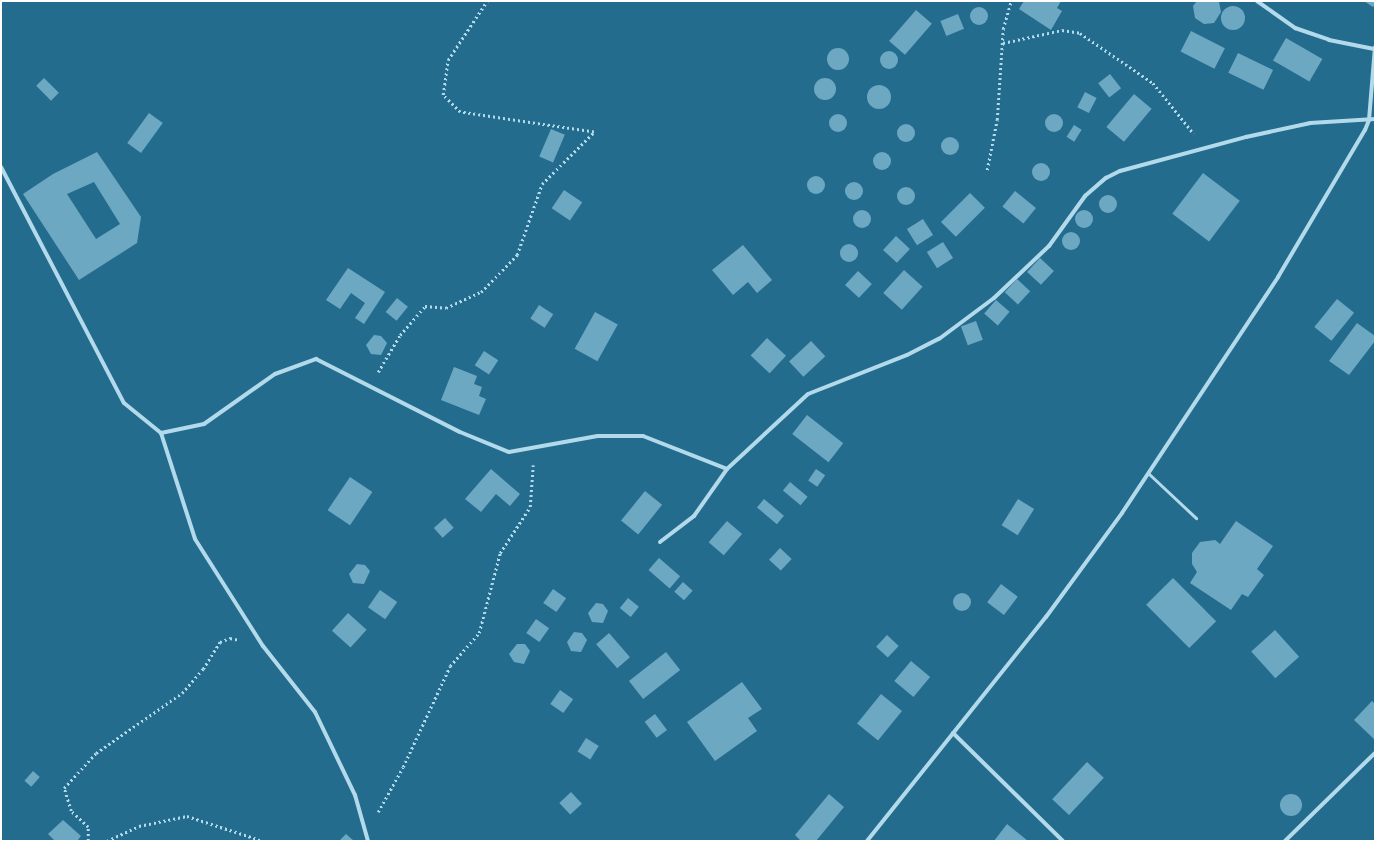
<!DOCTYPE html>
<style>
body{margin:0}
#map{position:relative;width:1376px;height:842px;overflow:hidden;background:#246c8e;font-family:Karla,sans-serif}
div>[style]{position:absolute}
.building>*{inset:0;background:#6da8c3;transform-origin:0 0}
.round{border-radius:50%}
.path>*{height:2.5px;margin-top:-1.25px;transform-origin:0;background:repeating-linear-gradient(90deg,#b3daeb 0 2px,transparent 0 5px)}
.service>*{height:3px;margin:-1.5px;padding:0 1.5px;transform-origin:1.5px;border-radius:1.5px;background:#b3daeb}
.minor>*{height:4px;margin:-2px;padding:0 2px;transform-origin:2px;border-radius:2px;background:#b3daeb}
span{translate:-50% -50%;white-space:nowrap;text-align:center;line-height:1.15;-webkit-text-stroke:4px #246c8e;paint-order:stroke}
.frame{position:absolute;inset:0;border:2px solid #fff;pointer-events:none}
</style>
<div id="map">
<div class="building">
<i style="clip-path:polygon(1024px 1px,1061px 1px,1057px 8px,1062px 11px,1051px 30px,1019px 9px)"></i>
<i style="clip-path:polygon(1197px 1px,1219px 2px,1221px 12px,1214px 23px,1204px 24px,1195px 18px,1193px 6px)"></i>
<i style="clip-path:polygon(1364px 1px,1375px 1px,1375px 4px,1373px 7px)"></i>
<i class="round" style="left:1221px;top:6px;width:24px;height:24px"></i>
<i class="round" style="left:970px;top:7px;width:18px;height:18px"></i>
<i style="left:916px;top:10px;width:21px;height:41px;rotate:41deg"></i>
<i style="left:958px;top:14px;width:16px;height:19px;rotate:68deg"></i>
<i style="left:1191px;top:31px;width:38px;height:23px;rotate:27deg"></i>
<i style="left:1286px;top:38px;width:42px;height:26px;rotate:30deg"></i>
<i class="round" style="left:827px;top:48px;width:22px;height:22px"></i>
<i class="round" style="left:880px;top:51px;width:18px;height:18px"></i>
<i style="left:1238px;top:53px;width:39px;height:22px;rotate:26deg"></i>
<i style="left:1110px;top:74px;width:18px;height:15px;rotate:52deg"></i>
<i style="left:44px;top:78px;width:21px;height:11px;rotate:45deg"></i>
<i class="round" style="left:814px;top:78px;width:22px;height:22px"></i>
<i class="round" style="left:867px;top:85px;width:24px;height:24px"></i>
<i style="left:1085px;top:92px;width:13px;height:17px;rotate:27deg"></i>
<i style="left:1134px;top:94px;width:23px;height:43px;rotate:40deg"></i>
<i style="left:149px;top:113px;width:17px;height:37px;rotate:36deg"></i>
<i class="round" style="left:1045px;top:114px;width:18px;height:18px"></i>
<i class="round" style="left:829px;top:114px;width:18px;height:18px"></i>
<i class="round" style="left:897px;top:124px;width:18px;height:18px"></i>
<i style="left:1074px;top:125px;width:9px;height:14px;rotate:32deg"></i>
<i style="left:551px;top:129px;width:15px;height:30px;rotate:23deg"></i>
<i class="round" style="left:941px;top:137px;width:18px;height:18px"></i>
<i class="round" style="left:873px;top:152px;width:18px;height:18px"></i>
<i style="clip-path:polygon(evenodd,97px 152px,141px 217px,137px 243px,79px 280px,23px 194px,53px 174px,97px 152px,94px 182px,120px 224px,96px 239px,67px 194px,94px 182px)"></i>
<i class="round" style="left:1032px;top:163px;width:18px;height:18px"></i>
<i style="left:1203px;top:173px;width:46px;height:51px;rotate:37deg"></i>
<i class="round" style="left:807px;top:176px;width:18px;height:18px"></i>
<i class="round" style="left:845px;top:182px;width:18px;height:18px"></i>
<i class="round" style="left:897px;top:187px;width:18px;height:18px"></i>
<i style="left:564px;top:190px;width:22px;height:22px;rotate:34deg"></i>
<i style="left:1015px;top:191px;width:27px;height:20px;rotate:39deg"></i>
<i style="left:970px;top:193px;width:21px;height:41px;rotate:45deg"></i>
<i class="round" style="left:1099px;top:195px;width:18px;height:18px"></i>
<i class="round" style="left:853px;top:210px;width:18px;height:18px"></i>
<i class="round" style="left:1075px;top:210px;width:18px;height:18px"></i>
<i style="left:923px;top:219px;width:19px;height:19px;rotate:58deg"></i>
<i class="round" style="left:1062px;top:232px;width:18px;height:18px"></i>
<i style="left:896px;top:236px;width:19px;height:19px;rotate:43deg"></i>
<i style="left:943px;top:242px;width:19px;height:19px;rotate:58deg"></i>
<i class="round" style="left:840px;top:244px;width:18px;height:18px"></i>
<i style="clip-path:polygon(743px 245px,772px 280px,757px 293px,748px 282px,733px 295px,712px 270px)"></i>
<i style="left:1040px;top:258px;width:19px;height:19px;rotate:43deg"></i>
<i style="clip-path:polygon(348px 268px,385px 292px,364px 324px,355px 318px,365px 303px,351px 293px,340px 309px,326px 300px)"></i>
<i style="left:904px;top:270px;width:25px;height:31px;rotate:42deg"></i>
<i style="left:858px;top:271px;width:19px;height:19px;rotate:43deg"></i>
<i style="left:1017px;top:279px;width:18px;height:18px;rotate:43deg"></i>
<i style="left:397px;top:298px;width:14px;height:18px;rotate:39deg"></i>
<i style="left:1337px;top:299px;width:22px;height:36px;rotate:39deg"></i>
<i style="left:996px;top:300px;width:18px;height:18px;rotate:41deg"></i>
<i style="left:539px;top:305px;width:17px;height:16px;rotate:33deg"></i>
<i style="left:595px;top:312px;width:26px;height:42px;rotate:29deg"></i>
<i style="left:976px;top:321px;width:20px;height:16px;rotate:70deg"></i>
<i style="clip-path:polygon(1357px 323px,1375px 336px,1375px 341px,1349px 375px,1329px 361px)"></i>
<i style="clip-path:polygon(374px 335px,381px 336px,387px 343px,381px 355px,371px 354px,366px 345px)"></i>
<i style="left:767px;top:338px;width:26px;height:24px;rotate:43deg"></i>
<i style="left:811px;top:341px;width:21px;height:30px;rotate:47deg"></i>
<i style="left:484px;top:351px;width:17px;height:17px;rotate:33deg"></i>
<i style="clip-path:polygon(454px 367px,477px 376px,474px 384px,482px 387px,479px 396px,486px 399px,479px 415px,441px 400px)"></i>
<i style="left:807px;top:415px;width:46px;height:24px;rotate:38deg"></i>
<i style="clip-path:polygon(491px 469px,520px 494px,510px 506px,496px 494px,481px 512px,465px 499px)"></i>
<i style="left:816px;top:469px;width:11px;height:14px;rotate:34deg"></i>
<i style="left:350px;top:477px;width:27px;height:40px;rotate:34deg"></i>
<i style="left:790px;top:482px;width:23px;height:11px;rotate:40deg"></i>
<i style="left:645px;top:491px;width:22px;height:38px;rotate:39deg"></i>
<i style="left:764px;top:499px;width:26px;height:11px;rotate:40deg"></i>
<i style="left:1018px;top:499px;width:19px;height:31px;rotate:32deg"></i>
<i style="left:445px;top:518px;width:13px;height:15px;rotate:48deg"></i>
<i style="left:727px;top:521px;width:20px;height:28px;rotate:41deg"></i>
<i style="clip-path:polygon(1236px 521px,1273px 546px,1257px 569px,1264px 575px,1248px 597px,1242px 594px,1231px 610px,1190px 583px,1197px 572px,1192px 564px,1192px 553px,1200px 542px,1215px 540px,1220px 544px)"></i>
<i style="left:780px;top:548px;width:16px;height:16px;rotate:43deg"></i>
<i style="left:659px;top:558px;width:28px;height:16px;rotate:41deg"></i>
<i style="clip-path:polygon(357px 564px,365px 565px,370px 571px,364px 584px,353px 583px,349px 574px)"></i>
<i style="left:1173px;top:578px;width:61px;height:38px;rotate:45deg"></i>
<i style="left:683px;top:582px;width:13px;height:13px;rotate:42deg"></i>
<i style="left:1001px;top:584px;width:21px;height:23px;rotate:37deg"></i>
<i style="left:553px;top:589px;width:16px;height:17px;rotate:35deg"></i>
<i style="left:380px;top:590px;width:21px;height:21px;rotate:35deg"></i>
<i class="round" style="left:953px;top:593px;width:18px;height:18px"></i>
<i style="left:628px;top:598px;width:14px;height:13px;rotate:39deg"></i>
<i style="clip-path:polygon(596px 603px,603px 604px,608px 611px,603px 623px,592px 622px,588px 613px)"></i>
<i style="left:348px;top:613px;width:25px;height:24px;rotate:42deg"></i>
<i style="left:536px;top:619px;width:16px;height:17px;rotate:35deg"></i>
<i style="left:1275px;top:630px;width:36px;height:32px;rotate:48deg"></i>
<i style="clip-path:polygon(574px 632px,582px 633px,587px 640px,581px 652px,571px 651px,567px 642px)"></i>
<i style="left:609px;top:633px;width:32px;height:17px;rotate:49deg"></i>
<i style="left:887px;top:635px;width:16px;height:16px;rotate:43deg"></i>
<i style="clip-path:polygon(517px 644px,525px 644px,530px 651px,524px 664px,514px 662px,509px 654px)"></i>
<i style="left:666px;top:652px;width:23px;height:47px;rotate:52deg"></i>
<i style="left:911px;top:661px;width:25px;height:26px;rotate:40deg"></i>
<i style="clip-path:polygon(742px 682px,762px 709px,748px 718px,757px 731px,715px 761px,687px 722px)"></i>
<i style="left:560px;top:690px;width:16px;height:17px;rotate:35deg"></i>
<i style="left:881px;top:694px;width:27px;height:38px;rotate:39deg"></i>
<i style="clip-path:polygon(1372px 701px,1375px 704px,1375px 740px,1354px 720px)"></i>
<i style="left:655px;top:714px;width:20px;height:13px;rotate:53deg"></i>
<i style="left:586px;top:738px;width:15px;height:16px;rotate:32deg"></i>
<i style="left:1087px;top:762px;width:23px;height:51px;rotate:43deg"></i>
<i style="left:33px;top:771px;width:9px;height:13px;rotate:41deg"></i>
<i style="left:571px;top:792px;width:16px;height:16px;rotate:47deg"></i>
<i class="round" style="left:1280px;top:794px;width:22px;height:22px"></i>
<i style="clip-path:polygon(829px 794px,844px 807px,816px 841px,801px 841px,795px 835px)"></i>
<i style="clip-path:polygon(63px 820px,81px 836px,77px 841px,55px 841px,48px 834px)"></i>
<i style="clip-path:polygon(1007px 824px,1028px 841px,994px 841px)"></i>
<i style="clip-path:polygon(346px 834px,354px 841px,339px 841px)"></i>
</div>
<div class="path">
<i style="left:1003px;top:43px;width:60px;rotate:-12.4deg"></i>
<i style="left:1062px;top:30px;width:18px;rotate:9deg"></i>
<i style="left:1080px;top:33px;width:88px;rotate:34.4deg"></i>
<i style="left:1153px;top:83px;width:65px;rotate:51.2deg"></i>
<i style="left:987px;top:170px;width:51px;rotate:-78.7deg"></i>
<i style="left:997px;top:120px;width:91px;rotate:-86.2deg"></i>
<i style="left:1003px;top:29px;width:29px;rotate:-74deg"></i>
<i style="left:378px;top:372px;width:43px;rotate:-59.3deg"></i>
<i style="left:400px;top:335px;width:38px;rotate:-49deg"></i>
<i style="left:425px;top:306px;width:21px;rotate:5deg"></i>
<i style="left:446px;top:308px;width:38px;rotate:-25deg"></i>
<i style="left:481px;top:292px;width:52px;rotate:-45.8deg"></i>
<i style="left:517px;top:255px;width:75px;rotate:-70.6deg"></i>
<i style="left:542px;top:184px;width:74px;rotate:-45deg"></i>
<i style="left:594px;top:132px;width:135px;rotate:-171.5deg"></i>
<i style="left:460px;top:112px;width:24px;rotate:-135deg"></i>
<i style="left:443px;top:95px;width:35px;rotate:-82deg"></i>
<i style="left:448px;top:60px;width:71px;rotate:-56.5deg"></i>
<i style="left:378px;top:812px;width:51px;rotate:-60.9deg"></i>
<i style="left:403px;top:767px;width:111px;rotate:-65deg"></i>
<i style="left:450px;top:666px;width:44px;rotate:-48.7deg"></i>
<i style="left:479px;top:633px;width:83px;rotate:-75.3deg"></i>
<i style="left:500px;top:553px;width:55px;rotate:-56.9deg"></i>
<i style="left:530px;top:507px;width:42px;rotate:-85.9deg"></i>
<i style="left:88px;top:841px;width:14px;rotate:-90deg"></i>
<i style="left:88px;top:827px;width:23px;rotate:-137deg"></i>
<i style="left:71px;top:811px;width:24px;rotate:-107deg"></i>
<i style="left:64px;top:788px;width:47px;rotate:-47.6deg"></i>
<i style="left:96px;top:753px;width:105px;rotate:-34.9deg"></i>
<i style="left:182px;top:693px;width:32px;rotate:-49deg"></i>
<i style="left:203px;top:669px;width:32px;rotate:-58deg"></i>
<i style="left:220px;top:642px;width:11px;rotate:-22deg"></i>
<i style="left:230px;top:638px;width:9px;rotate:13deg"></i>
<i style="left:107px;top:841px;width:35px;rotate:-25deg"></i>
<i style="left:139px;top:826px;width:49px;rotate:-11.8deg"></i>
<i style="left:187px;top:816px;width:80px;rotate:18.2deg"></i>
</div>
<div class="service">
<i style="left:1148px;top:473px;width:66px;rotate:43.2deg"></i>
</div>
<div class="minor">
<i style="left:1257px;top:1px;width:47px;rotate:35.4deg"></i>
<i style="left:1295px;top:28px;width:36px;rotate:19deg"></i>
<i style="left:1329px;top:40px;width:46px;rotate:11.3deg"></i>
<i style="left:1px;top:167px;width:266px;rotate:62.5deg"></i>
<i style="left:124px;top:403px;width:48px;rotate:39deg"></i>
<i style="left:161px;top:433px;width:44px;rotate:-11.8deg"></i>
<i style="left:204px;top:424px;width:87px;rotate:-35.2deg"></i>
<i style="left:275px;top:374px;width:44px;rotate:-20.1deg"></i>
<i style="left:316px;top:359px;width:161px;rotate:26.9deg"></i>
<i style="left:460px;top:432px;width:53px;rotate:22.2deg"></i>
<i style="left:509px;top:452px;width:90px;rotate:-10.2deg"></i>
<i style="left:598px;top:436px;width:45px"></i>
<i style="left:643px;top:436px;width:90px;rotate:21.4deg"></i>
<i style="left:161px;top:433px;width:111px;rotate:72.2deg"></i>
<i style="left:195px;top:539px;width:127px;rotate:57.6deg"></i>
<i style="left:263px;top:646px;width:84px;rotate:51.8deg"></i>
<i style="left:315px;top:712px;width:92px;rotate:64.3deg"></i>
<i style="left:355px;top:795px;width:48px;rotate:74.2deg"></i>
<i style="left:660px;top:542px;width:43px;rotate:-37.4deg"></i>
<i style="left:694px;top:516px;width:57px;rotate:-54.9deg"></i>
<i style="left:727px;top:469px;width:110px;rotate:-42.8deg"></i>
<i style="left:808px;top:394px;width:106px;rotate:-21.5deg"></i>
<i style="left:907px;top:355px;width:36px;rotate:-27deg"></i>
<i style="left:939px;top:339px;width:69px;rotate:-36.7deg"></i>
<i style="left:994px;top:298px;width:76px;rotate:-43.4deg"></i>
<i style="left:1049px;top:246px;width:62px;rotate:-54.2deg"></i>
<i style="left:1085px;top:196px;width:28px;rotate:-41deg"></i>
<i style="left:1106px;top:178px;width:16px;rotate:-27deg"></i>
<i style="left:1120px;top:171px;width:131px;rotate:-15.1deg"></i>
<i style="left:1246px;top:137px;width:66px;rotate:-12.3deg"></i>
<i style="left:1310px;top:123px;width:65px;rotate:-3.5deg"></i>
<i style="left:953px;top:733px;width:154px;rotate:44.5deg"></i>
<i style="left:867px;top:841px;width:287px;rotate:-51.4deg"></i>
<i style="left:1046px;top:617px;width:129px;rotate:-53.8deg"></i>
<i style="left:1122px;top:513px;width:283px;rotate:-56.5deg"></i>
<i style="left:1278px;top:277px;width:171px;rotate:-59.4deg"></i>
<i style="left:1365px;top:130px;width:11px;rotate:-68deg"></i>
<i style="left:1369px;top:120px;width:73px;rotate:-85.3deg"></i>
<i style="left:1285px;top:841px;width:126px;rotate:-44.4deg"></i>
</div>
<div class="frame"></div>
</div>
